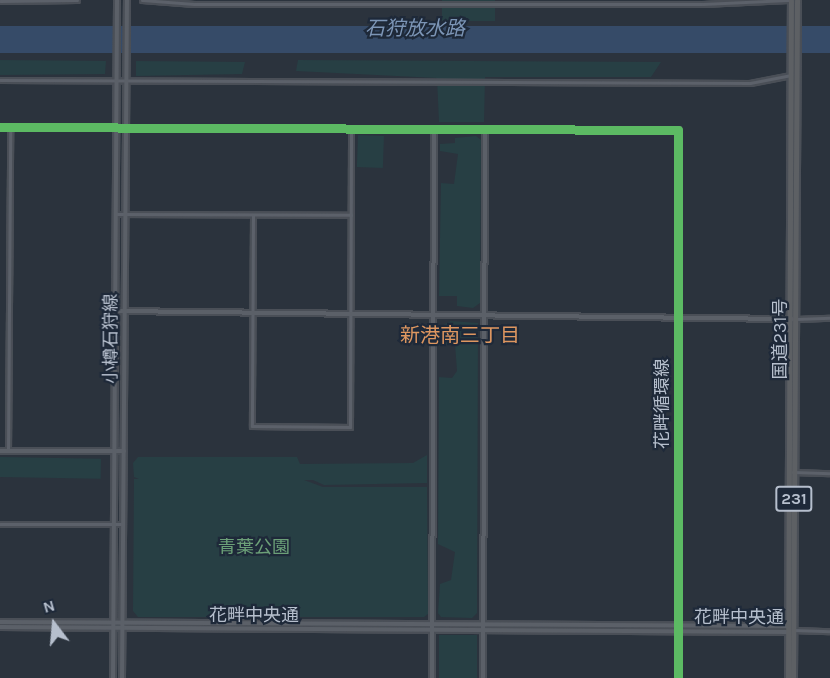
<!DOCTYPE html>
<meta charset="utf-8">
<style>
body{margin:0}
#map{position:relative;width:830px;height:678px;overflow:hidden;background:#2b333d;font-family:Karla,"Noto Sans JP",sans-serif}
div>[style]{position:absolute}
.green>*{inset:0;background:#273f44;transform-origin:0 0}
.water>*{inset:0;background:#364b68;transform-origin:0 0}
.roads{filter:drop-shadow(2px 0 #4a4f57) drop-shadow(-2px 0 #4a4f57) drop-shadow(0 2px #4a4f57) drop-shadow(0 -2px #4a4f57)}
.street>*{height:3px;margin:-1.5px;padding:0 1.5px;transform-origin:1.5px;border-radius:1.5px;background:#5c616a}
.secondary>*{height:4px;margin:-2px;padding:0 2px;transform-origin:2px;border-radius:2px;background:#5b6068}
.highway>*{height:5px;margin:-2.5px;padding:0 2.5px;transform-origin:2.5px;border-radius:2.5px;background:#5d6064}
.cycleway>*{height:9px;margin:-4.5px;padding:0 4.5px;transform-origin:4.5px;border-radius:4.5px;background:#5cba63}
span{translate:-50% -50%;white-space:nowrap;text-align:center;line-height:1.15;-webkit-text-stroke:4.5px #1e2939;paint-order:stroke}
.shield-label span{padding:2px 4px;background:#1e2939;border:2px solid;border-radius:4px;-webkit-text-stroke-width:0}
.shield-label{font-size:16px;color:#b6bfcd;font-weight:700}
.street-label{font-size:18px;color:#b6bfcd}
.park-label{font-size:18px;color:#6ca078}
.water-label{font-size:20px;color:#7c95b6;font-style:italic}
.neighbourhood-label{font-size:20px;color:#de9760}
.north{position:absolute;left:24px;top:594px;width:60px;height:60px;-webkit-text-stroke:4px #1e2939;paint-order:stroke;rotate:344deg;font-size:16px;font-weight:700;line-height:24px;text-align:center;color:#b6bfcd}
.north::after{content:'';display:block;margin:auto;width:21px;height:27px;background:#b6bfcd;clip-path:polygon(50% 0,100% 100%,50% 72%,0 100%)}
</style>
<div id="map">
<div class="green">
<i style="left:442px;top:0;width:53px;height:21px"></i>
<i style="clip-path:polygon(0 60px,106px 61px,105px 74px,0 75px)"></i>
<i style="clip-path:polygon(298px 60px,661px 62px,651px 77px,485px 77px,484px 122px,439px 122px,437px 78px,296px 71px)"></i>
<i style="clip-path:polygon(136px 61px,245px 62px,242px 74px,136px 76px)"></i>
<i style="left:358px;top:135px;width:26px;height:32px;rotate:2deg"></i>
<i style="clip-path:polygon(476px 136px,481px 140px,480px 303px,473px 308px,457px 306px,457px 296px,439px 296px,441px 183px,454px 184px,458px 154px,440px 151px,440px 144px,455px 143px,455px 138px)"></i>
<i style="clip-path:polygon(451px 321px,478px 323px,477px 613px,472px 618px,441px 617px,438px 613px,440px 584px,451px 580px,455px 552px,438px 544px,439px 377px,452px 378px,457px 371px,455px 344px,439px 345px,439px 327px)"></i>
<i style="clip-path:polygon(427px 455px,427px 483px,324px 485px,313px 480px,304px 480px,323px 487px,427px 487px,428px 614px,424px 617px,138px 617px,133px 611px,134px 479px,139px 479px,134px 477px,133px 463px,138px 457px,297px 457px,300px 464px,413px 463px)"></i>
<i style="left:0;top:457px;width:101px;height:20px;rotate:1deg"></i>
<i style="left:439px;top:635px;width:38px;height:43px"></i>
</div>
<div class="water">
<i style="left:0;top:26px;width:830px;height:27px"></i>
</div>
<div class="roads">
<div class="street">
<i style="left:142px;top:0;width:52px;rotate:4.4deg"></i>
<i style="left:194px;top:4px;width:509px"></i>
<i style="left:703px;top:4px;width:85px;rotate:-2.7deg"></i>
<i style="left:0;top:1px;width:77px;rotate:-0.7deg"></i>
<i style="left:0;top:80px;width:750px;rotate:0.23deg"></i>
<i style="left:750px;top:83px;width:42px;rotate:-11deg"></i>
<i style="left:0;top:127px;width:116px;rotate:0.5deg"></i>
<i style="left:116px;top:214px;width:235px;rotate:0.2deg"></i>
<i style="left:253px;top:215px;width:211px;rotate:90.3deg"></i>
<i style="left:252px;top:426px;width:98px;rotate:0.6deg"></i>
<i style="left:350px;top:427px;width:297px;rotate:-89.8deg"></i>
<i style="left:796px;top:319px;width:34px;rotate:-2deg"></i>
<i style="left:8px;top:451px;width:324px;rotate:-89.6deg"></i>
<i style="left:793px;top:472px;width:37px;rotate:2deg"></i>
<i style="left:0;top:524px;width:123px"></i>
<i style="left:793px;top:630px;width:37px;rotate:2deg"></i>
</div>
<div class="secondary">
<i style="left:116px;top:128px;width:562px;rotate:0.2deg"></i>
<i style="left:678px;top:130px;width:548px;rotate:90deg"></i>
<i style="left:115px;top:311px;width:677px;rotate:0.68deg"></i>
<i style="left:0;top:451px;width:124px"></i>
<i style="left:0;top:622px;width:788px;rotate:0.29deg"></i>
<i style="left:0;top:627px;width:788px;rotate:0.36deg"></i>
<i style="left:113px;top:678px;width:678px;rotate:-89.66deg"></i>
<i style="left:122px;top:678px;width:678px;rotate:-89.58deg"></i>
<i style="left:432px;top:678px;width:548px;rotate:-89.79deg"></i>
<i style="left:483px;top:678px;width:547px;rotate:-89.79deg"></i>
</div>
<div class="highway">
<i style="left:788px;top:678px;width:678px;rotate:-89.75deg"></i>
<i style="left:793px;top:678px;width:678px;rotate:-89.66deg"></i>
</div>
</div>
<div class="cycleway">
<i style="left:0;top:127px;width:678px;rotate:0.25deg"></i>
<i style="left:678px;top:130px;width:548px;rotate:90deg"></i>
</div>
<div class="shield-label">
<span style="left:794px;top:499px">231</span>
</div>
<div class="street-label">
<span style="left:111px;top:339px;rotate:-90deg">小樽石狩線</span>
<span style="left:780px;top:339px;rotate:-90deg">国道231号</span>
<span style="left:662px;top:404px;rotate:-90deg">花畔循環線</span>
<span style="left:254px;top:615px">花畔中央通</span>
<span style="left:739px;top:617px">花畔中央通</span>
</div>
<div class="park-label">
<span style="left:254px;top:547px">青葉公園</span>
</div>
<div class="water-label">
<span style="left:415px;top:28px">石狩放水路</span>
</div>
<div class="neighbourhood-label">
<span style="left:460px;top:335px">新港南三丁目</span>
</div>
<div class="north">N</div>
</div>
